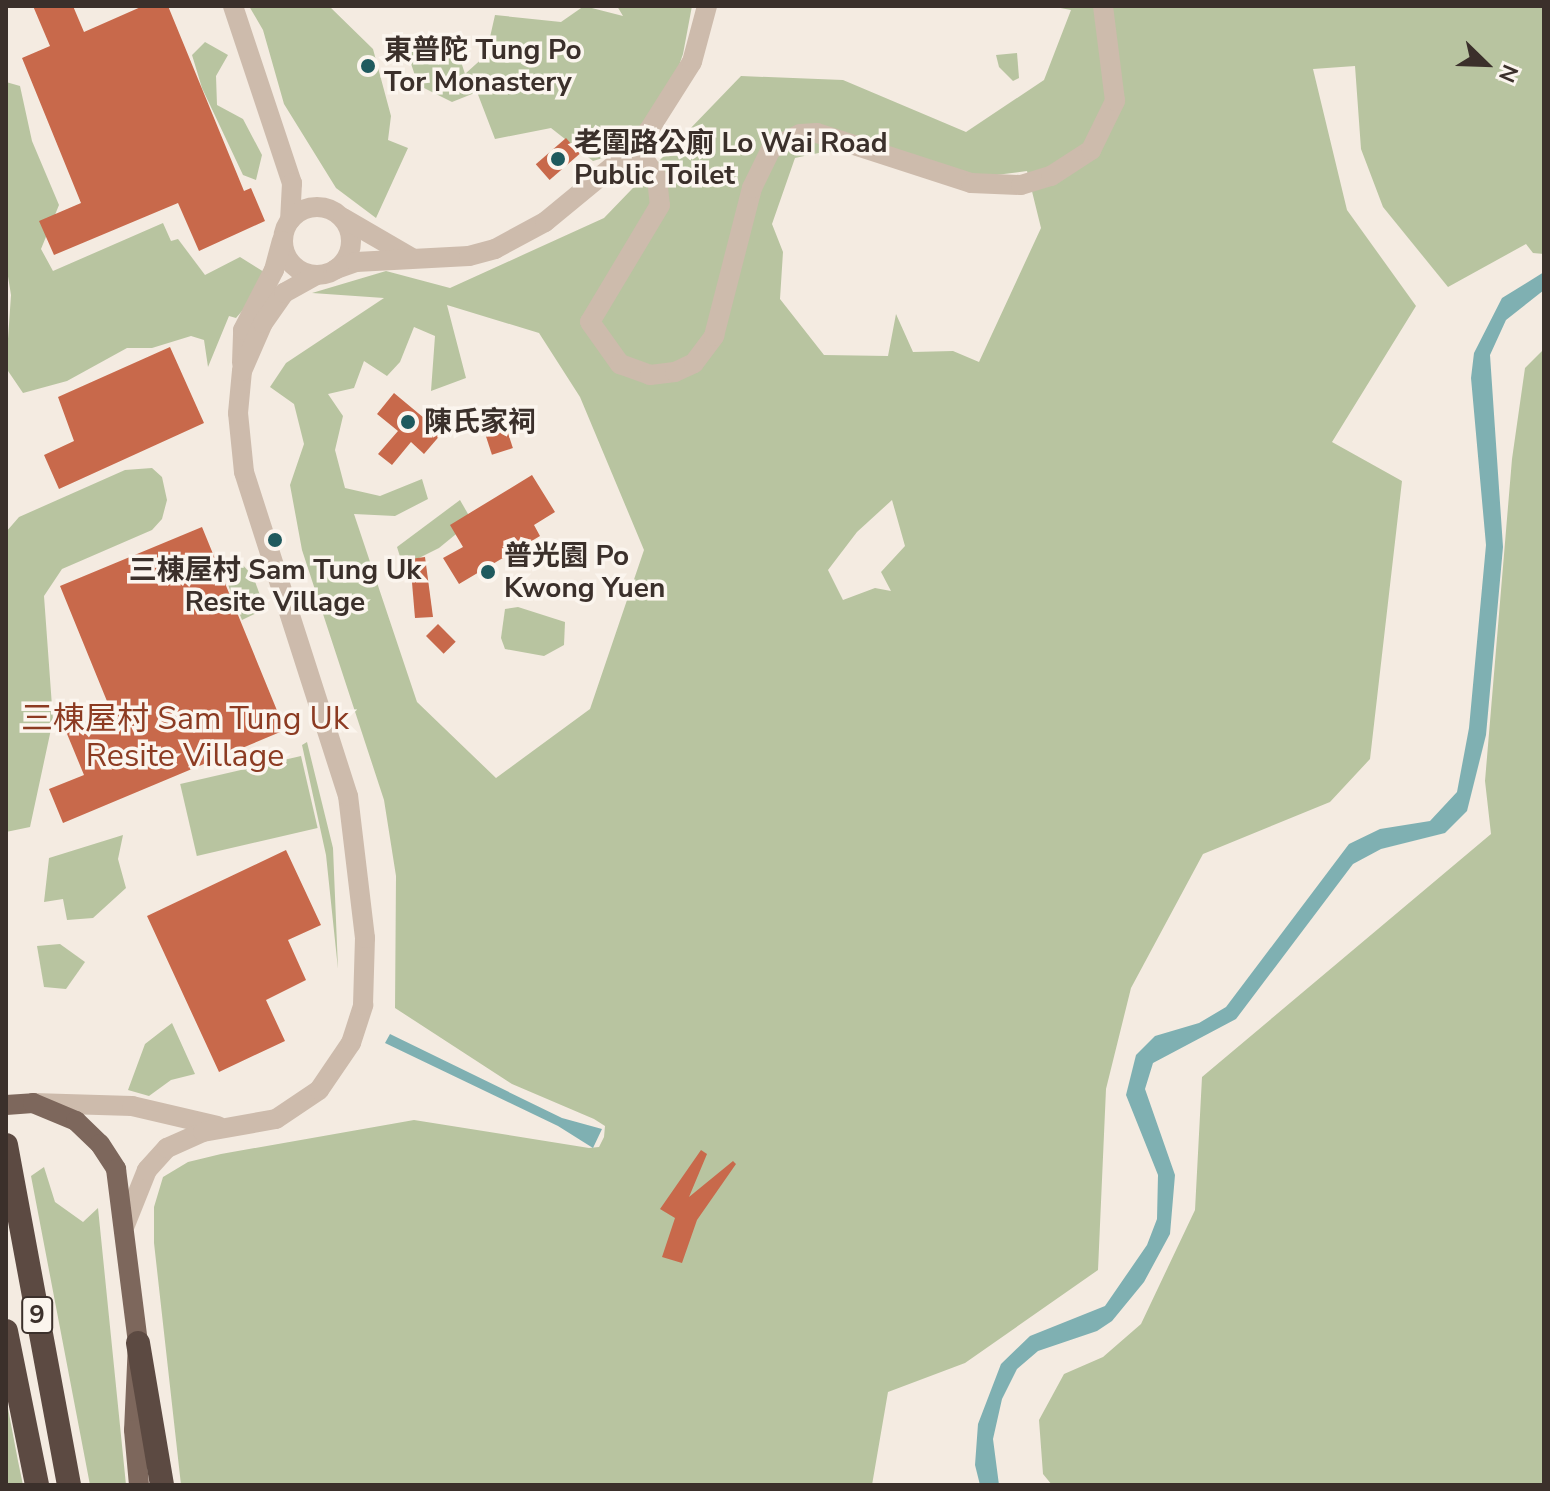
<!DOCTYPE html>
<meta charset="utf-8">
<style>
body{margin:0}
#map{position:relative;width:1550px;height:1491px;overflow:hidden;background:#f4ebe1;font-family:"Nunito Sans","Noto Sans TC",sans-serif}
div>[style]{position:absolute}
.green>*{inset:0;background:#b8c4a0;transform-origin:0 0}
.water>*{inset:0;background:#7fb0b2}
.building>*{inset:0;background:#c8694b;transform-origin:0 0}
.minor>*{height:20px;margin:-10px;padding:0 10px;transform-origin:10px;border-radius:10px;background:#cdbbac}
.minor>.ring{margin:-10px;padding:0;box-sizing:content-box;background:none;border:20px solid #cdbbac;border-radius:50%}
.major>*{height:20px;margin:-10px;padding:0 10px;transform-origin:10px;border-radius:10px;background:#7d675c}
.highway>*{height:24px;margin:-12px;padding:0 12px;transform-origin:12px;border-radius:12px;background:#5c4a42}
.dots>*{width:22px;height:22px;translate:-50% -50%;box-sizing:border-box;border:4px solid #fbf5ee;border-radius:50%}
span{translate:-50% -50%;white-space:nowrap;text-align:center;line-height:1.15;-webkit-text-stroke:7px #fbf5ee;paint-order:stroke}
.shield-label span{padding:2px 6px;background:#fbf5ee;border:2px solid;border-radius:6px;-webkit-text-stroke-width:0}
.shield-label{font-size:26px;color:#3b302b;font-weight:700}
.poi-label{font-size:28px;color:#3b302b;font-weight:700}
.left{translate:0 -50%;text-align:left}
.quarter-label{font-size:32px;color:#8c3b22}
.frame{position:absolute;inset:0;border:8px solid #3b302b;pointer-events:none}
.north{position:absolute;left:1446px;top:24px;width:80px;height:80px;-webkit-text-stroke:6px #fbf5ee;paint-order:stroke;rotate:113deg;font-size:22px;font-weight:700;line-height:32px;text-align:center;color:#3b302b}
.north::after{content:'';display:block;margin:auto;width:28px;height:36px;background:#3b302b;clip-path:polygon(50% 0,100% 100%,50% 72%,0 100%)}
</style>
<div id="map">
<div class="green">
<i style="clip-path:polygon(249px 6px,329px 6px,373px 49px,391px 116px,388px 140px,408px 148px,376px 218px,336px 188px,284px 104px,263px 30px)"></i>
<i style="clip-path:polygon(584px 6px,623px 16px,617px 6px,692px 6px,683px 54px,652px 143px,593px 161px,551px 128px,495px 139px,477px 92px,452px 102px,418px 85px,404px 42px,455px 43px,465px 74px,486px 55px,495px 15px,561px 22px)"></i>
<i style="clip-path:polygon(evenodd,1050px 6px,1544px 6px,1544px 254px,1533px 253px,1526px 244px,1448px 287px,1383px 207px,1361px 149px,1355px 66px,1313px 69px,1347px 210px,1416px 306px,1332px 442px,1402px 481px,1370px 759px,1330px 802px,1203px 854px,1131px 988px,1106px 1089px,1098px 1270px,965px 1363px,888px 1392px,872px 1485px,181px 1485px,154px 1243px,154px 1207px,163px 1177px,188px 1162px,221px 1154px,414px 1120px,589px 1148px,599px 1147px,604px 1137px,605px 1126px,594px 1119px,512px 1084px,395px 1008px,396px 876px,384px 800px,302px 550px,290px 485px,304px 444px,294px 404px,270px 387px,286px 363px,384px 298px,312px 293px,386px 271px,450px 288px,604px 218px,741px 76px,843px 80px,966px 132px,1044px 80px,1071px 10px,1050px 6px,828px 151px,988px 176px,1027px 171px,1041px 228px,979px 362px,953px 351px,913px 352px,896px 314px,888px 356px,824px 355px,780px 299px,783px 252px,772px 224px,795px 158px,828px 151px,1050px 6px,447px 305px,539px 333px,580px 397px,644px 550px,590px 709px,496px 778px,417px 702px,354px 514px,395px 516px,428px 499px,422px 479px,380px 496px,345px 488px,335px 450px,343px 416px,328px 394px,354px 388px,364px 361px,387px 376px,400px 362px,414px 327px,435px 336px,431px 391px,466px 378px,447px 305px,1050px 6px,892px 500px,905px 546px,881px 572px,891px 591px,875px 588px,843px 600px,828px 570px,857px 532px,892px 500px)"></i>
<i style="clip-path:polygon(205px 42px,228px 55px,216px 76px,217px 105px,243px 119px,262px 155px,256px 180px,243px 175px,202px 88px,192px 55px)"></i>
<i style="clip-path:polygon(1017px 53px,1019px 78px,1013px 81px,999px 67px,996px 55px)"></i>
<i style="clip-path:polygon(6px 82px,20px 86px,32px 141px,59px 205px,41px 249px,53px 271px,163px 223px,171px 241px,178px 239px,205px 275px,240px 257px,264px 272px,248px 304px,236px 318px,229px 316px,208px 367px,204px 340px,191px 336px,152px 348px,127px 348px,67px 381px,23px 393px,6px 368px,11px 295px,6px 264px)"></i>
<i style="clip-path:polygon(1544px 349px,1544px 1485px,1052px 1485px,1043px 1474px,1039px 1420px,1064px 1374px,1103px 1357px,1141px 1324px,1195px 1210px,1202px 1077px,1491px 834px,1485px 781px,1512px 459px,1525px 368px)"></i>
<i style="clip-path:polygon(152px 468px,162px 477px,167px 500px,162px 519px,152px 530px,62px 569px,44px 596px,53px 720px,30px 827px,6px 832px,6px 532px,19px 517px,125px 470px)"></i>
<i style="clip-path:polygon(460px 500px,472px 521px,439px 548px,403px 566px,397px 547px)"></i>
<i style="clip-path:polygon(239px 561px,253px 576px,265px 609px,242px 620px,223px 572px)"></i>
<i style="clip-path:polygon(518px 607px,565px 622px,564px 645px,544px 656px,505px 649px,501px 638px,505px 609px)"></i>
<i style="clip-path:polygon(307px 742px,333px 848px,338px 969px,326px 855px,302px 745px)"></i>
<i style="left:301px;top:756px;width:74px;height:124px;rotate:77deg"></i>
<i style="clip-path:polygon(123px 835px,118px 859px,126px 888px,93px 918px,67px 920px,63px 899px,44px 902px,49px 858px)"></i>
<i style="clip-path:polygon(60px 944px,85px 962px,66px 989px,44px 987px,37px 946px)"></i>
<i style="clip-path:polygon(172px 1023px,195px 1074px,171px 1080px,149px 1096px,128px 1090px,145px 1044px)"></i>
<i style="clip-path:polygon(44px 1167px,55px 1202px,83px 1222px,98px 1208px,126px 1485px,90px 1485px,31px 1176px)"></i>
<i style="clip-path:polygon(6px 1398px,18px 1461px,23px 1485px,6px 1485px)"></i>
</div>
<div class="water">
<i style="clip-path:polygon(1544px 272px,1544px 290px,1506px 320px,1490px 355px,1503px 547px,1486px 735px,1467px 811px,1445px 833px,1381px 849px,1353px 864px,1236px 1019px,1153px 1063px,1145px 1089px,1175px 1175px,1170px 1234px,1144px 1282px,1112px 1321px,1097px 1331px,1038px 1351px,1017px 1369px,1002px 1399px,993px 1439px,999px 1485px,980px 1485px,975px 1465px,978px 1424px,1001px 1364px,1030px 1336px,1105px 1306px,1147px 1245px,1157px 1219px,1158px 1175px,1126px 1095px,1136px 1055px,1155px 1036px,1199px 1023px,1226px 1007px,1349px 844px,1380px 829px,1430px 821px,1457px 792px,1469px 728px,1486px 545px,1471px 378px,1474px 353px,1502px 298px)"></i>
<i style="clip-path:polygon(390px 1034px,562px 1118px,602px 1129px,593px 1148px,558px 1126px,385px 1043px)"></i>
</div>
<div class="building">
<i style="clip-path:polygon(33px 6px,73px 6px,84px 32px,143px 6px,168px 6px,244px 191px,251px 188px,265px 221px,199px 251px,178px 203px,54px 255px,39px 221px,81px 203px,22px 58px,50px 46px)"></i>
<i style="left:566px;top:138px;width:21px;height:40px;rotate:49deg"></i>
<i style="clip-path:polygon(170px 347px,204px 423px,59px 489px,44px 455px,74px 441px,58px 397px)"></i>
<i style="clip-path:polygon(394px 393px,442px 433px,424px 454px,411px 442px,392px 465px,378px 454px,398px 431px,377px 414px)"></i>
<i style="left:507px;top:430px;width:19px;height:22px;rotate:72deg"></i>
<i style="clip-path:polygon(532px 475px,555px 512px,534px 525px,540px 536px,459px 584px,443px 558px,463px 547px,450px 525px)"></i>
<i style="clip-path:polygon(202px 527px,285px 730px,63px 823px,49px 789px,84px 775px,65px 729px,111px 711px,60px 586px)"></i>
<i style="clip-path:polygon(425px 557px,433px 617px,415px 618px,410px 559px)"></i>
<i style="left:438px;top:624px;width:25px;height:17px;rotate:45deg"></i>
<i style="clip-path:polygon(286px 850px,321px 925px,288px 940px,306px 980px,266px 1000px,285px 1041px,219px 1072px,147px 916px)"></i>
<i style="clip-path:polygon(701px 1150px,707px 1154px,689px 1197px,733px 1161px,736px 1164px,697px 1220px,682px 1263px,662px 1257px,675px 1218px,660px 1209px)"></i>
</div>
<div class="minor">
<i style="left:233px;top:6px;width:187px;rotate:71.6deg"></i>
<i style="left:292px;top:183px;width:37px;rotate:93deg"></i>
<i style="left:636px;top:147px;width:37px;rotate:56deg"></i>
<i style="left:657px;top:178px;width:27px;rotate:84deg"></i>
<i style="left:660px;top:205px;width:136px;rotate:120.9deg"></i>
<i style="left:590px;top:322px;width:52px;rotate:54.5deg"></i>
<i style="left:620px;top:364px;width:32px;rotate:20deg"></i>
<i style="left:650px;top:375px;width:25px;rotate:-7deg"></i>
<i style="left:675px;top:372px;width:21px;rotate:-25deg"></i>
<i style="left:694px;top:363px;width:34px;rotate:-53deg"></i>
<i style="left:714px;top:336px;width:153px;rotate:-75.6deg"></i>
<i style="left:752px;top:188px;width:43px;rotate:-64deg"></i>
<i style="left:771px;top:149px;width:33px;rotate:-27deg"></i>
<i style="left:800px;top:134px;width:17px;rotate:-3deg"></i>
<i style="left:817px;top:133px;width:162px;rotate:18deg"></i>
<i style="left:971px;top:183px;width:50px;rotate:2.3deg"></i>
<i style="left:1021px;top:185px;width:31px;rotate:-17deg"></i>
<i style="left:1051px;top:176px;width:48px;rotate:-33deg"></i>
<i style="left:1091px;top:150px;width:55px;rotate:-63.9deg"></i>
<i style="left:1115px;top:101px;width:96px;rotate:-97.2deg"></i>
<i class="ring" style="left:283px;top:207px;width:48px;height:48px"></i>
<i style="left:343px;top:218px;width:80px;rotate:30.1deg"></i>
<i style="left:336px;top:269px;width:21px;rotate:-19deg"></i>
<i style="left:356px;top:262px;width:113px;rotate:-3deg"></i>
<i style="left:469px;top:256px;width:27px;rotate:-15deg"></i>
<i style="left:495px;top:249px;width:57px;rotate:-28.4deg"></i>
<i style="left:545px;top:222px;width:118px;rotate:-39.5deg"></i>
<i style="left:636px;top:147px;width:21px;rotate:-53deg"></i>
<i style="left:649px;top:130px;width:80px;rotate:-57.7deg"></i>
<i style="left:692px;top:62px;width:58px;rotate:-75deg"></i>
<i style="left:242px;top:363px;width:33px;rotate:-88deg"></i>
<i style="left:243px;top:330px;width:68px;rotate:-62.7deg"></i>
<i style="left:274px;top:270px;width:30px;rotate:-75deg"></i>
<i style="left:33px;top:1103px;width:99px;rotate:1.7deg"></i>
<i style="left:132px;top:1106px;width:88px;rotate:13.1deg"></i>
<i style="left:125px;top:1225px;width:59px;rotate:-68.2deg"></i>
<i style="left:147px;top:1170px;width:30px;rotate:-48deg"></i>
<i style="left:167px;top:1148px;width:39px;rotate:-24deg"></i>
<i style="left:203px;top:1132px;width:74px;rotate:-10.1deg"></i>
<i style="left:276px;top:1119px;width:52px;rotate:-34deg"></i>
<i style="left:319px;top:1090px;width:57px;rotate:-55.8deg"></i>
<i style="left:351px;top:1043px;width:40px;rotate:-72deg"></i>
<i style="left:363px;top:1005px;width:67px;rotate:-88.3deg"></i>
<i style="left:365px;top:938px;width:143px;rotate:-96.8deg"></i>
<i style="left:348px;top:796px;width:340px;rotate:-107.8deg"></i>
<i style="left:244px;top:472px;width:59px;rotate:-95.8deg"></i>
<i style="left:238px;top:413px;width:42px;rotate:-84.6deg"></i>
<i style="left:242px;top:371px;width:52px;rotate:-66.4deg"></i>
<i style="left:263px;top:323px;width:37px;rotate:-55deg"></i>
<i style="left:284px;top:293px;width:35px;rotate:-29deg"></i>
</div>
<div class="major">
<i style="left:6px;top:1105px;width:27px;rotate:-4deg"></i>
<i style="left:33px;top:1103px;width:47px;rotate:22.7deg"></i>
<i style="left:76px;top:1121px;width:33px;rotate:44deg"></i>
<i style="left:100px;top:1144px;width:30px;rotate:57deg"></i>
<i style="left:116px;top:1169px;width:175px;rotate:82.8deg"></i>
<i style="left:138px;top:1343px;width:87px;rotate:92.6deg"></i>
<i style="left:134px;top:1430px;width:55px;rotate:84.8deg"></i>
</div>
<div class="highway">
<i style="left:6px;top:1145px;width:346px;rotate:79.5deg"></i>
<i style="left:6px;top:1331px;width:157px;rotate:78.6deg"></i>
<i style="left:138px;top:1343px;width:144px;rotate:80.4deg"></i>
</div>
<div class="dots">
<i style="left:368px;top:66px;background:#1f5a5e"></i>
<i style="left:558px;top:159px;background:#1f5a5e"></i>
<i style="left:408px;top:422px;background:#1f5a5e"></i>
<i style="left:275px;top:540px;background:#1f5a5e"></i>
<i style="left:488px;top:572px;background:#1f5a5e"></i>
</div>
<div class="shield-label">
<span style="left:37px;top:1315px">9</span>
</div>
<div class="poi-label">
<span class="left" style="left:384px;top:66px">東普陀 Tung Po<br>Tor Monastery</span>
<span class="left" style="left:574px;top:159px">老圍路公廁 Lo Wai Road<br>Public Toilet</span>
<span class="left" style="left:424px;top:422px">陳氏家祠</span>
<span class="left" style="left:504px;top:572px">普光園 Po<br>Kwong Yuen</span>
<span style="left:275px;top:586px">三棟屋村 Sam Tung Uk<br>Resite Village</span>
</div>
<div class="quarter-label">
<span style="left:185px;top:738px">三棟屋村 Sam Tung Uk<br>Resite Village</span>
</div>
<div class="frame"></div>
<div class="north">N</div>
</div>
